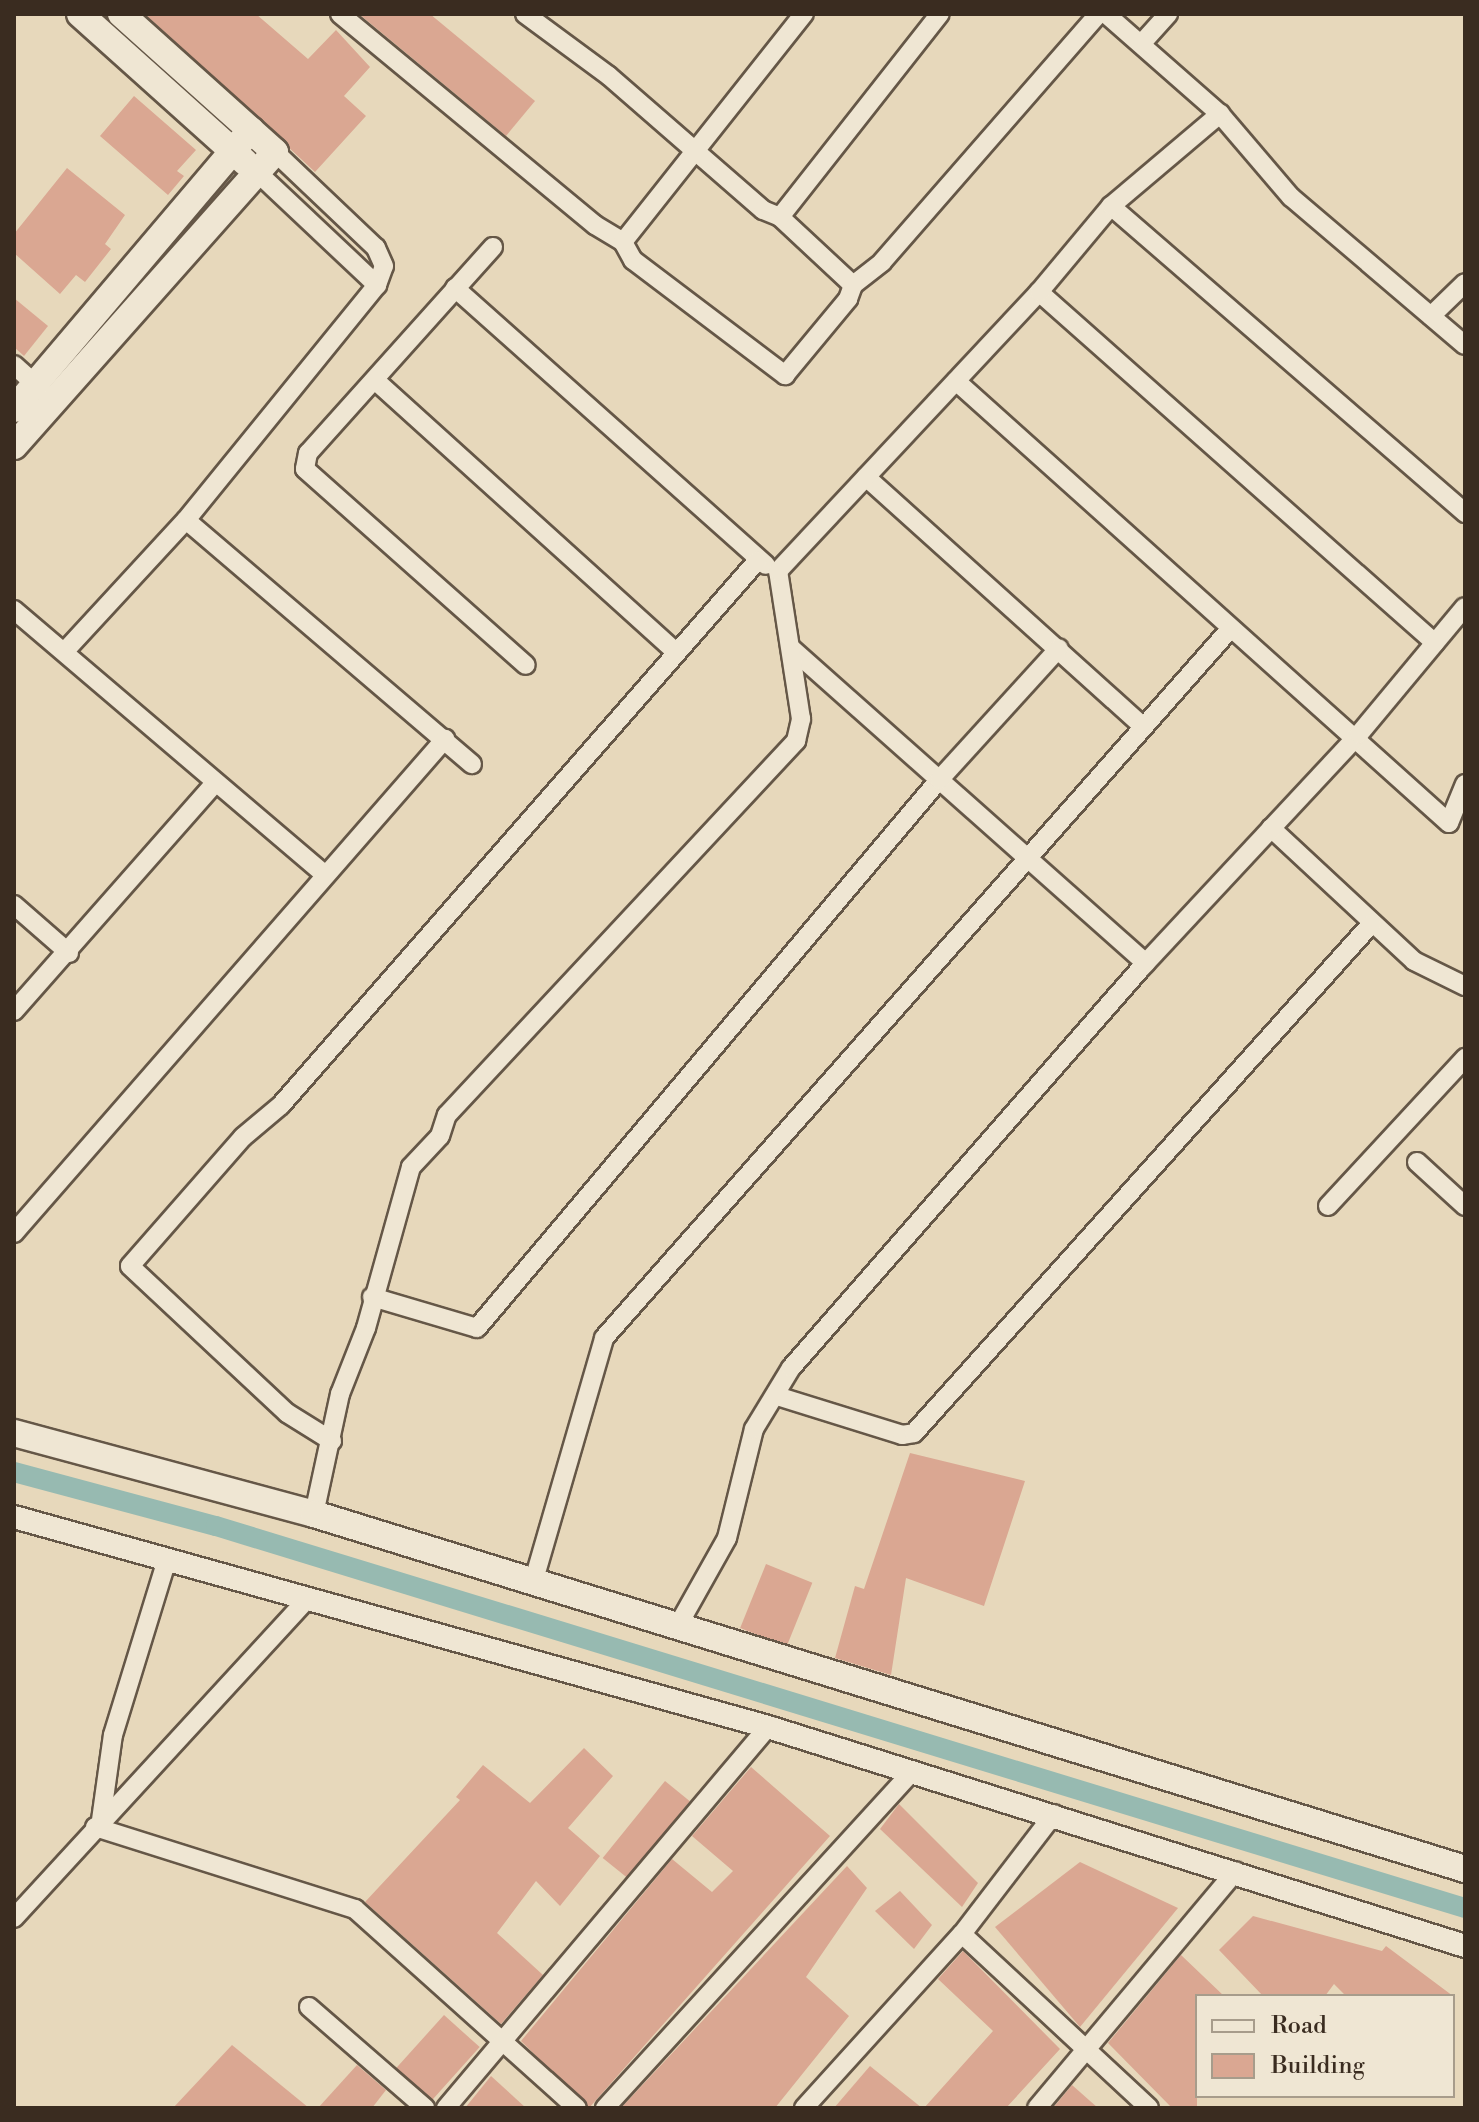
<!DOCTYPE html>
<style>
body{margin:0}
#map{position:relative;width:1479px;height:2122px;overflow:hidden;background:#e7d8bb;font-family:"Libre Bodoni",serif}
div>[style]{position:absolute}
.canal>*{height:20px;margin:-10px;padding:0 10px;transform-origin:10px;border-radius:10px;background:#97bab1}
.building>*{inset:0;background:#daa792;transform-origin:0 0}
.roads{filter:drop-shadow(2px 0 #655747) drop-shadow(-2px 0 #655747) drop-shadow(0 2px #655747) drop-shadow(0 -2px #655747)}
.minor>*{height:18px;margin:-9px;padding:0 9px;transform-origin:9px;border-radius:9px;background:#efe6d3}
.tertiary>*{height:22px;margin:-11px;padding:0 11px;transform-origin:11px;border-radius:11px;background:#efe6d3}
.secondary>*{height:26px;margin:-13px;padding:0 13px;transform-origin:13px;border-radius:13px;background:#efe6d3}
span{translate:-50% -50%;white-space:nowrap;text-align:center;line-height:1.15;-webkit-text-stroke:6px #efe6d3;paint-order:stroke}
.frame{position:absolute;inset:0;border:16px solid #3a2c20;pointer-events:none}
.legend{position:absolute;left:1195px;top:1994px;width:260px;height:104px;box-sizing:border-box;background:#efe6d3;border:2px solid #a79c8b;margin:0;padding:10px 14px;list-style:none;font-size:24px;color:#3a2c20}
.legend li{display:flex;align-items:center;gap:16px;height:40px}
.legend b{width:40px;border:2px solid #a79c8b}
</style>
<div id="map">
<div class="canal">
<i style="left:14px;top:1472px;width:209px;rotate:15deg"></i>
<i style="left:216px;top:1526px;width:1306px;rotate:17.01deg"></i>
</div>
<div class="building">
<i style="clip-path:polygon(145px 14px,256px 14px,308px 59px,336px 30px,370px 67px,344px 96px,366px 116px,315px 172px)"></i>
<i style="clip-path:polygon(359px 14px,430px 14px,535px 101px,506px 136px)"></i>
<i style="clip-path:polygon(134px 96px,196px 150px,177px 171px,184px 176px,168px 195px,100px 136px)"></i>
<i style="clip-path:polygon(67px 168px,125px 215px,105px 244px,111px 249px,85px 282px,76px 275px,60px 294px,14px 253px,14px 234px)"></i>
<i style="clip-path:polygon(14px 298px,48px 326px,24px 356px,14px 347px)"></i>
<i style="clip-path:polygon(910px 1453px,1025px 1481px,984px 1606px,906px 1578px,891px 1675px,835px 1658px,855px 1586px,864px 1589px)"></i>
<i style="left:766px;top:1564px;width:50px;height:69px;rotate:22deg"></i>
<i style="clip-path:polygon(584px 1748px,613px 1776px,568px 1828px,600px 1856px,560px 1906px,536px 1881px,497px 1933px,543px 1975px,501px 2024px,365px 1902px,460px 1800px,456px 1797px,483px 1765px,530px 1803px)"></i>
<i style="clip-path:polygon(751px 1767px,830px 1836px,589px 2108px,521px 2041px,672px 1859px,712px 1892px,733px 1871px,692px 1836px)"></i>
<i style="left:665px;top:1781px;width:32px;height:99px;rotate:39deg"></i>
<i style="clip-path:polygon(899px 1804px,978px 1883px,962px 1907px,880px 1829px)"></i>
<i style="clip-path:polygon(1080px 1862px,1178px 1908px,1080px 2027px,995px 1927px)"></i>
<i style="clip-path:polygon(847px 1866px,867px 1888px,806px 1977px,849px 2016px,775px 2108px,621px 2108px)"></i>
<i style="clip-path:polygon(900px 1891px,932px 1925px,914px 1949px,875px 1911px)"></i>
<i style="clip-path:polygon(1253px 1916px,1382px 1951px,1386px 1946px,1453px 1996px,1346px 1996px,1334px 1984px,1325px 1996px,1263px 1996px,1219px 1950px)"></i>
<i style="clip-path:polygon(963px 1951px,1060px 2049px,1006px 2108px,924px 2108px,993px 2031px,938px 1979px)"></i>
<i style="clip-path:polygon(1181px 1955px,1224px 1996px,1197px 1996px,1197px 2108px,1172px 2108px,1108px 2043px)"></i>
<i style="left:444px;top:2015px;width:48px;height:71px;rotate:42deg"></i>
<i style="clip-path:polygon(232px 2045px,309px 2108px,173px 2108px)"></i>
<i style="clip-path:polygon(357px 2065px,386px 2090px,372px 2108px,318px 2108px)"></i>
<i style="clip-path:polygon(870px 2066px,922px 2108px,834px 2108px)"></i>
<i style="clip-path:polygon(491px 2076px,526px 2108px,465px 2108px)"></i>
<i style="clip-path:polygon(1072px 2085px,1098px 2108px,1053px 2108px)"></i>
</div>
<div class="roads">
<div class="minor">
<i style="left:340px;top:14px;width:331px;rotate:39.6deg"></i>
<i style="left:595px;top:225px;width:33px;rotate:31deg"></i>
<i style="left:623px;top:242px;width:21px;rotate:61deg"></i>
<i style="left:633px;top:260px;width:191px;rotate:37.1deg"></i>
<i style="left:785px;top:375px;width:99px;rotate:-50.3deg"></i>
<i style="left:848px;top:299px;width:15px;rotate:-70deg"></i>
<i style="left:853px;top:285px;width:37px;rotate:-38deg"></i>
<i style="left:882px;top:262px;width:329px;rotate:-48.9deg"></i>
<i style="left:525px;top:14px;width:104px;rotate:36.4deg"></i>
<i style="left:609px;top:76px;width:204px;rotate:41deg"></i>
<i style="left:763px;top:210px;width:18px;rotate:22deg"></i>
<i style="left:780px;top:217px;width:100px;rotate:43deg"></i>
<i style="left:1106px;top:14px;width:152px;rotate:41.3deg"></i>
<i style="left:1220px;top:114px;width:109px;rotate:49.5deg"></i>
<i style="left:1291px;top:197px;width:228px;rotate:40.4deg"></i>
<i style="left:1142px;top:43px;width:39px;rotate:-48deg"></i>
<i style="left:257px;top:172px;width:165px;rotate:43.3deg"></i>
<i style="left:1111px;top:206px;width:469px;rotate:40.9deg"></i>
<i style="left:780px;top:217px;width:258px;rotate:-51.8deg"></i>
<i style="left:623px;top:242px;width:291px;rotate:-51.6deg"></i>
<i style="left:493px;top:247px;width:277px;rotate:131.9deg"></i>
<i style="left:308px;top:453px;width:16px;rotate:101deg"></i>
<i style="left:305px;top:469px;width:295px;rotate:41.6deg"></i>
<i style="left:455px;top:288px;width:416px;rotate:41.7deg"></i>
<i style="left:1039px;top:292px;width:529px;rotate:41.55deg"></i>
<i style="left:1431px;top:316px;width:47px;rotate:-44.1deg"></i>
<i style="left:14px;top:365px;width:38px;rotate:42deg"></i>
<i style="left:376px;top:381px;width:401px;rotate:42.1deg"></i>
<i style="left:956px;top:381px;width:662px;rotate:41.88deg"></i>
<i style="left:1449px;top:823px;width:42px;rotate:-67.7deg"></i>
<i style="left:866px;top:477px;width:370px;rotate:42deg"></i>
<i style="left:186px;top:520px;width:376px;rotate:40.5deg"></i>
<i style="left:14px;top:610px;width:407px;rotate:40.4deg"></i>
<i style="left:792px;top:649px;width:473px;rotate:41.6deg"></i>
<i style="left:65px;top:651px;width:178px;rotate:-47.3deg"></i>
<i style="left:186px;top:520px;width:303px;rotate:-50.9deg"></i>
<i style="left:377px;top:285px;width:20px;rotate:-70deg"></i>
<i style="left:384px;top:266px;width:20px;rotate:-114deg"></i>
<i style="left:376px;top:248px;width:139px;rotate:-136.5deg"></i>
<i style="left:1271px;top:828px;width:195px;rotate:42.9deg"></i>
<i style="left:1414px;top:961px;width:57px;rotate:26.1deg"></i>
<i style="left:14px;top:905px;width:73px;rotate:41.1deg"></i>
<i style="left:14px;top:1011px;width:304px;rotate:-48.6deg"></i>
<i style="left:1417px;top:1162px;width:65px;rotate:42.5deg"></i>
<i style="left:1328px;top:1206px;width:202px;rotate:-47.2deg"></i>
<i style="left:14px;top:1233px;width:656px;rotate:-48.9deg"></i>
<i style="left:372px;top:1297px;width:109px;rotate:16.4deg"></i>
<i style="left:477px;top:1328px;width:717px;rotate:-49.87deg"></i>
<i style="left:939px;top:780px;width:178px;rotate:-47.7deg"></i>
<i style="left:777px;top:1396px;width:131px;rotate:17.3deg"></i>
<i style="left:902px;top:1435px;width:12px;rotate:-9deg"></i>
<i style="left:914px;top:1433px;width:685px;rotate:-48.07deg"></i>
<i style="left:332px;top:1441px;width:53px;rotate:-148.1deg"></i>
<i style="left:287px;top:1413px;width:215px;rotate:-136.9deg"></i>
<i style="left:130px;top:1266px;width:171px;rotate:-48.8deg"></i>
<i style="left:243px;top:1137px;width:50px;rotate:-40.1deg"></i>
<i style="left:281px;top:1105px;width:723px;rotate:-48.81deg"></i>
<i style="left:314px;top:1514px;width:123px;rotate:-77.8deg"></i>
<i style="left:340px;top:1394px;width:71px;rotate:-68.5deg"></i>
<i style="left:366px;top:1328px;width:167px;rotate:-74.4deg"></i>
<i style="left:411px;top:1167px;width:42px;rotate:-46.9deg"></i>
<i style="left:440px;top:1136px;width:22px;rotate:-72deg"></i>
<i style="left:447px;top:1115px;width:512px;rotate:-46.98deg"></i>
<i style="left:796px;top:741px;width:23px;rotate:-77deg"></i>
<i style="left:801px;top:719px;width:150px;rotate:-98.8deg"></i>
<i style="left:778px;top:571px;width:382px;rotate:-46.9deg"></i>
<i style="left:1039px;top:292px;width:112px;rotate:-50.1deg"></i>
<i style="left:1111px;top:206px;width:143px;rotate:-40.2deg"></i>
<i style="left:533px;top:1583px;width:255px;rotate:-73.8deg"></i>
<i style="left:604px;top:1338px;width:947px;rotate:-48.55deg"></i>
<i style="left:676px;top:1629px;width:104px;rotate:-60.7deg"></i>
<i style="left:727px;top:1538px;width:112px;rotate:-76.1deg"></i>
<i style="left:754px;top:1429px;width:71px;rotate:-58.8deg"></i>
<i style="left:791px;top:1368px;width:532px;rotate:-48.81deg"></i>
<i style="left:1141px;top:968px;width:320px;rotate:-47deg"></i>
<i style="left:1359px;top:734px;width:165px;rotate:-50.2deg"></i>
<i style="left:101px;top:1820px;width:86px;rotate:-82deg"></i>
<i style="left:113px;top:1735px;width:183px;rotate:-72.9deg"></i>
<i style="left:95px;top:1827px;width:273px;rotate:17.5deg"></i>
<i style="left:355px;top:1909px;width:298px;rotate:41.9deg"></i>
<i style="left:14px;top:1918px;width:432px;rotate:-47.4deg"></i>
<i style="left:962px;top:1934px;width:255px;rotate:42.9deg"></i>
<i style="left:309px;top:2007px;width:154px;rotate:41deg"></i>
<i style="left:446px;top:2108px;width:499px;rotate:-49.8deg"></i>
<i style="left:605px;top:2108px;width:457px;rotate:-47.6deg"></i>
<i style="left:804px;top:2108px;width:235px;rotate:-47.8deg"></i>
<i style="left:962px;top:1934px;width:151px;rotate:-52.5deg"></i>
<i style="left:1037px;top:2108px;width:309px;rotate:-50deg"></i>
</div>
<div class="tertiary">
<i style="left:14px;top:1517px;width:783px;rotate:15.56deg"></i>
<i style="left:768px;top:1727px;width:731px;rotate:17.44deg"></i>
</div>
<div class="secondary">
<i style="left:80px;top:14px;width:222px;rotate:41.9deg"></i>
<i style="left:14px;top:409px;width:366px;rotate:-49.7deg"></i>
<i style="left:14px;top:446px;width:393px;rotate:-48.4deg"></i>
<i style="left:275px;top:152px;width:207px;rotate:-138.1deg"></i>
<i style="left:14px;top:1433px;width:311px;rotate:15.1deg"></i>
<i style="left:314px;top:1514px;width:1205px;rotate:17.14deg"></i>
</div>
</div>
<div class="frame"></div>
<ul class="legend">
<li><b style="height:10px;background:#efe6d3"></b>Road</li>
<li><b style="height:22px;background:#daa792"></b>Building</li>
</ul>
</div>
